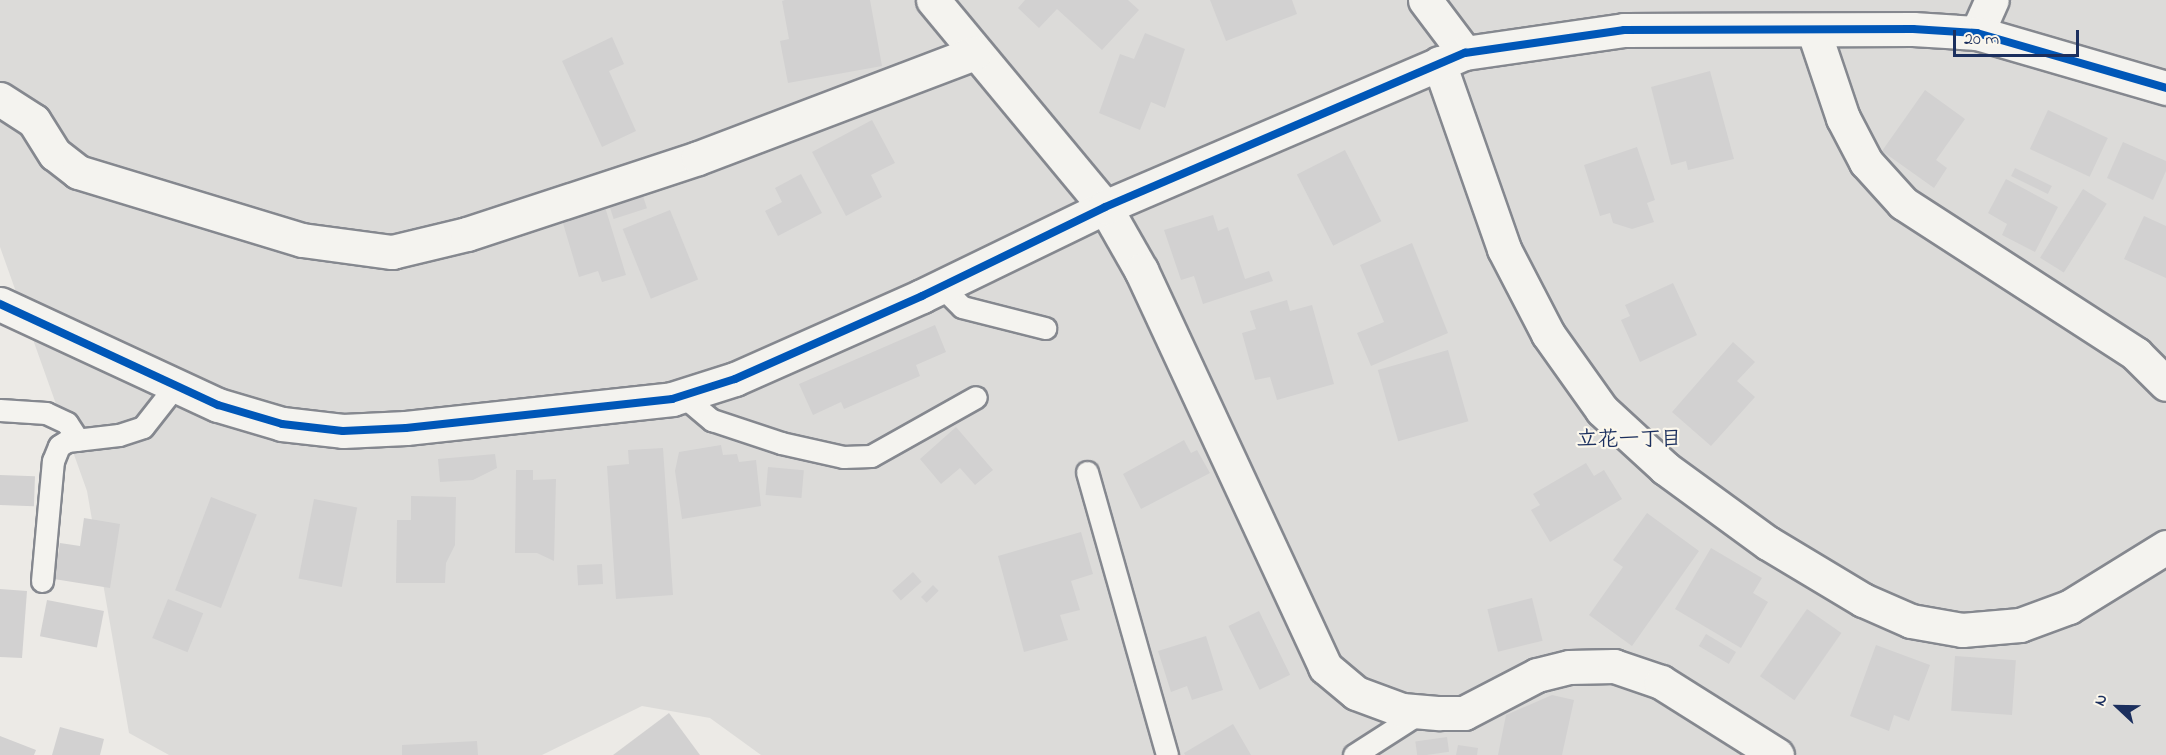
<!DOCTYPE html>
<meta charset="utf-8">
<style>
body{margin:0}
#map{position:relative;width:2166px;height:755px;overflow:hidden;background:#eceae6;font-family:"Indie Flower","Klee One",sans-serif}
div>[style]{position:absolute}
.green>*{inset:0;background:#dcdbd9}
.building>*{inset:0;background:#d2d1d1;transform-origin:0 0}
.roads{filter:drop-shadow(2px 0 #85888f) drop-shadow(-2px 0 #85888f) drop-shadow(0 2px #85888f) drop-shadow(0 -2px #85888f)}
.service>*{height:21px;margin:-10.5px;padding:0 10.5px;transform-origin:10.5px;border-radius:10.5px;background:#f4f3ef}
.minor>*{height:33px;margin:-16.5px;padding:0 16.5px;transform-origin:16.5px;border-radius:16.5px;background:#f4f3ef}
.tertiary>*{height:33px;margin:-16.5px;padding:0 16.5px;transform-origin:16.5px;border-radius:16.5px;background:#f4f3ef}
.cycleway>*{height:8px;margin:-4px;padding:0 4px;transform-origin:4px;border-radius:4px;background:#0057b8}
span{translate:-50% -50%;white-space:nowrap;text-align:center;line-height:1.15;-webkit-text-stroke:4.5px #fbf7ec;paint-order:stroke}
.neighbourhood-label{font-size:21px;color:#1b2f5e;font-weight:700}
.north{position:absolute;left:2088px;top:677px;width:60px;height:60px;-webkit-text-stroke:4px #fbf7ec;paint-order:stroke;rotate:292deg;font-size:16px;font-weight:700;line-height:24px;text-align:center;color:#1b2f5e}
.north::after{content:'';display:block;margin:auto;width:21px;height:27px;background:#1b2f5e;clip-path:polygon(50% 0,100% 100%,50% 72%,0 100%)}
.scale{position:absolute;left:1953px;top:30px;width:126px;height:27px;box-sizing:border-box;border:3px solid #1b2f5e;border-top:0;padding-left:8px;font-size:18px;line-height:21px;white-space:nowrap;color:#1b2f5e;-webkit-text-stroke:4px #fbf7ec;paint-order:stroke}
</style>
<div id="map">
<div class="green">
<i style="clip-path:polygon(0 0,2166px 0,2166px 755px,761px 755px,710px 718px,642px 706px,542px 755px,169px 755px,129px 733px,87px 491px,0 247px)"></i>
</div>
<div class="building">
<i style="clip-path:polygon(785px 0,870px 0,882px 66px,788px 83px,780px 41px,789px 39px,782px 1px)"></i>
<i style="clip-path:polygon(1025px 0,1128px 0,1139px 10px,1102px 50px,1057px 9px,1039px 28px,1018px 8px)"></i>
<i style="clip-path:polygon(1210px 0,1292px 0,1297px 14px,1226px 41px)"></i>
<i style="clip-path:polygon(1145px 33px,1185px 49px,1165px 108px,1151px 102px,1140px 130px,1099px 113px,1120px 54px,1134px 59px)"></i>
<i style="clip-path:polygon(612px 37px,624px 64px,609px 71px,636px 131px,602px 147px,562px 61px)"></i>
<i style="clip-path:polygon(1710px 71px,1734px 159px,1688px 170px,1686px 161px,1671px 165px,1651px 87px)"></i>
<i style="clip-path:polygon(1925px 90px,1965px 119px,1936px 160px,1947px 168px,1934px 188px,1882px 151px)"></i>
<i style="left:2048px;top:110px;width:66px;height:43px;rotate:25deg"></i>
<i style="clip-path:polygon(872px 120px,895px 163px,871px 175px,882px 197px,846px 216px,812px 152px)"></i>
<i style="clip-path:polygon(2123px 142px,2166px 161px,2166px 171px,2153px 200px,2107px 178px)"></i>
<i style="clip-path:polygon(1637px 147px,1655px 200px,1647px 203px,1654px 222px,1632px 229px,1613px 223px,1610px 213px,1600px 216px,1584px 165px)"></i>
<i style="left:1345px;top:150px;width:80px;height:54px;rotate:63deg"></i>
<i style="left:2015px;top:168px;width:41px;height:9px;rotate:26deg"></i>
<i style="clip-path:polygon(801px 174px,822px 213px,778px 236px,765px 211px,782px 202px,775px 188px)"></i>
<i style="clip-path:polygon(2006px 179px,2058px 207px,2035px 252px,2002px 235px,2007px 224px,1988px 213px)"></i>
<i style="left:2083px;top:189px;width:28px;height:81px;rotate:32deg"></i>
<i style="left:642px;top:193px;width:16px;height:35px;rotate:72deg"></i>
<i style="clip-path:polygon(605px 207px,626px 275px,602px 282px,598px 271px,579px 277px,562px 220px)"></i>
<i style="left:670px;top:210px;width:75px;height:51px;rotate:68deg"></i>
<i style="clip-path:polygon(1213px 215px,1218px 231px,1228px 227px,1245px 279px,1269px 271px,1273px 281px,1203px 304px,1194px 276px,1181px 280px,1164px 230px)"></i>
<i style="clip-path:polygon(2144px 216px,2166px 226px,2166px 278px,2124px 259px)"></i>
<i style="clip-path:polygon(1412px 243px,1448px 333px,1371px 366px,1357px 333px,1384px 322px,1360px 265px)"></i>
<i style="clip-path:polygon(1673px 283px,1697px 335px,1640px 362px,1621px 320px,1630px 316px,1625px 305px)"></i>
<i style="clip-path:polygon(1287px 300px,1290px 311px,1312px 305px,1334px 384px,1277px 400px,1270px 377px,1255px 380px,1242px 333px,1256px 329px,1250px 311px)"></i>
<i style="clip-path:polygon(935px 325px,946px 352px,916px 365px,920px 376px,844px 409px,841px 402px,813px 415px,799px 384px)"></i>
<i style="clip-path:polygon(1733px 342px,1755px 362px,1737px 381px,1755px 397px,1711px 446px,1672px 412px)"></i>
<i style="left:1448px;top:350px;width:74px;height:73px;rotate:74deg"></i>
<i style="clip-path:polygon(956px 427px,993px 470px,975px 485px,960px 468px,941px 484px,920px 459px)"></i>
<i style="clip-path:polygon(1184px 440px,1191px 453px,1197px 450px,1210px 473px,1141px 509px,1123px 474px)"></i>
<i style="clip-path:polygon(721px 445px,723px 455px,737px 454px,739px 462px,756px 460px,761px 506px,682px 519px,675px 471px,679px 452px)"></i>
<i style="clip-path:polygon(663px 448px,673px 595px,616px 599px,607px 466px,629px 464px,628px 450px)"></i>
<i style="clip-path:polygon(495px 454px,497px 468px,473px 480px,440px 482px,438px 459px)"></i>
<i style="clip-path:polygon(1586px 463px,1594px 476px,1604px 470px,1622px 499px,1550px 542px,1531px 510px,1540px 505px,1533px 494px)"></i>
<i style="left:768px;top:467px;width:36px;height:28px;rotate:5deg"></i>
<i style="clip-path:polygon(516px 470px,533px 470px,533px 480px,556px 479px,554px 561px,537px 553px,515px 553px)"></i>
<i style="left:0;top:475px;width:35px;height:30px;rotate:2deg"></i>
<i style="clip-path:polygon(411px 496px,456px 497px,455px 545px,446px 563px,445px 583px,396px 583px,397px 520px,411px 520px)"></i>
<i style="left:211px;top:497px;width:49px;height:100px;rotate:21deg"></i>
<i style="left:314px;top:499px;width:44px;height:81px;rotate:11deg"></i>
<i style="clip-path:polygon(1647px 513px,1699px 551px,1632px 646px,1589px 615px,1623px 567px,1613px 560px)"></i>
<i style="clip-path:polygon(84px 518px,120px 524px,110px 588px,54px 579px,60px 543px,80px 546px)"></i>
<i style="clip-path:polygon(1081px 532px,1093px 574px,1071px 581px,1080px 610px,1060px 615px,1068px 640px,1024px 652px,998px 556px)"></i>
<i style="clip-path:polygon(1711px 548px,1762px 578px,1753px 593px,1768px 602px,1741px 648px,1675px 609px)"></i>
<i style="left:602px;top:564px;width:20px;height:25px;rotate:87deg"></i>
<i style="left:913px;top:572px;width:13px;height:28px;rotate:48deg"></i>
<i style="left:933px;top:585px;width:8px;height:17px;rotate:45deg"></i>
<i style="clip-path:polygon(0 589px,27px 591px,22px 658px,0 657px)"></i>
<i style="left:1532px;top:598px;width:44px;height:46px;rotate:76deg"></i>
<i style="left:168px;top:599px;width:38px;height:42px;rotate:22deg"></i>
<i style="left:47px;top:600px;width:58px;height:37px;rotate:11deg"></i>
<i style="left:1807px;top:609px;width:42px;height:82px;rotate:35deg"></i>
<i style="left:1259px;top:611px;width:71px;height:34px;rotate:64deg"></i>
<i style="left:1706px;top:634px;width:35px;height:14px;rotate:31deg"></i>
<i style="clip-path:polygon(1206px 636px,1223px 690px,1192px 700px,1187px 686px,1171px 692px,1158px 651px)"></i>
<i style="clip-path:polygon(1876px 645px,1930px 665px,1909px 721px,1894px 715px,1889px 731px,1850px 716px)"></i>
<i style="left:1955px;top:656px;width:61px;height:55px;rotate:4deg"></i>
<i style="clip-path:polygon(1552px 695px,1574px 700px,1562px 755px,1498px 755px,1506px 715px)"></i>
<i style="clip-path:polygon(669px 713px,700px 755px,613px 755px)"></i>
<i style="clip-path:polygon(1233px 724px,1251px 755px,1185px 755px,1184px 753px)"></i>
<i style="clip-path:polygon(60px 727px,104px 739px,100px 755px,52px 755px)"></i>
<i style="clip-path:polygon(0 736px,36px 750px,34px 755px,0 755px)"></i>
<i style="left:1447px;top:737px;width:15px;height:32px;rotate:82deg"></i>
<i style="clip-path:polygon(477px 741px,478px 755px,402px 755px,402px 745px)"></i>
<i style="clip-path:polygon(1458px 745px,1478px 748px,1477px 755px,1456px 755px)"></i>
</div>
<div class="roads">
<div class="service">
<i style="left:942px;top:287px;width:28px;rotate:45deg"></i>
<i style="left:962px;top:307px;width:86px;rotate:14.2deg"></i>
<i style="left:683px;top:396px;width:38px;rotate:40deg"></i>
<i style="left:712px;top:420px;width:73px;rotate:18.4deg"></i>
<i style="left:781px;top:443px;width:64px;rotate:12.7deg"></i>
<i style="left:843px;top:457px;width:28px;rotate:-2deg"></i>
<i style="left:871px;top:456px;width:120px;rotate:-29.3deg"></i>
<i style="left:0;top:410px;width:46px;rotate:3.7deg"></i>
<i style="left:46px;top:413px;width:23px;rotate:25deg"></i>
<i style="left:67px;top:423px;width:20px;rotate:57deg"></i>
<i style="left:1087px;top:472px;width:294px;rotate:74.2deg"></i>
<i style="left:42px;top:581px;width:121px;rotate:-84.8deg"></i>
<i style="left:53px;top:461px;width:16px;rotate:-68deg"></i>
<i style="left:59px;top:446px;width:9px;rotate:-32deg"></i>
<i style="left:67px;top:441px;width:52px;rotate:-6.6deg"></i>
<i style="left:119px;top:435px;width:25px;rotate:-18deg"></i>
<i style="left:143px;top:427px;width:53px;rotate:-51.8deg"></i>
<i style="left:1354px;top:755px;width:80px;rotate:-32.7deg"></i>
</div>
<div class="minor">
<i style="left:933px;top:0;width:269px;rotate:50.3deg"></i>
<i style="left:1105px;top:207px;width:73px;rotate:60.3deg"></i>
<i style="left:1141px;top:270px;width:438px;rotate:65.1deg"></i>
<i style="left:1325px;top:667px;width:40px;rotate:40deg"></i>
<i style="left:1356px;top:693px;width:49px;rotate:20.3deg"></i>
<i style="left:1402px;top:710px;width:38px;rotate:5deg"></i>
<i style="left:1440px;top:713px;width:24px"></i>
<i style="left:1464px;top:713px;width:82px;rotate:-27.5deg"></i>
<i style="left:1537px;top:675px;width:33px;rotate:-14deg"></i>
<i style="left:1569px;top:667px;width:45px;rotate:-1.3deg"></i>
<i style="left:1614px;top:666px;width:50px;rotate:18.8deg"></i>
<i style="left:1661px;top:682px;width:137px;rotate:32.2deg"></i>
<i style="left:1425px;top:0;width:66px;rotate:53deg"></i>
<i style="left:1814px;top:32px;width:91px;rotate:71.4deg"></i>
<i style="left:1843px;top:118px;width:50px;rotate:62.4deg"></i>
<i style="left:1866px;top:162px;width:55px;rotate:47.9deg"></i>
<i style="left:1903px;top:203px;width:278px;rotate:32.9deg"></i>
<i style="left:2136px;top:354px;width:42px;rotate:45deg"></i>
<i style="left:1977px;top:33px;width:36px;rotate:-66deg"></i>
<i style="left:1439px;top:63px;width:197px;rotate:70.7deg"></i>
<i style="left:1504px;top:249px;width:96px;rotate:62.6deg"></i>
<i style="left:1548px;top:334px;width:93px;rotate:54.6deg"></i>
<i style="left:1602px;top:410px;width:86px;rotate:42.6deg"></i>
<i style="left:1665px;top:468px;width:127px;rotate:36.1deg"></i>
<i style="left:1768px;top:543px;width:111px;rotate:31deg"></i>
<i style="left:1863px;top:600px;width:52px;rotate:23.6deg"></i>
<i style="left:1911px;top:621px;width:52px;rotate:10deg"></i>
<i style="left:1962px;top:630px;width:58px;rotate:-4.9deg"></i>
<i style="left:2020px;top:625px;width:52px;rotate:-20.2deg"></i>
<i style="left:2069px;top:607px;width:114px;rotate:-31.7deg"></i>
<i style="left:0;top:99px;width:40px;rotate:32.9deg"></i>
<i style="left:34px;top:121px;width:39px;rotate:58deg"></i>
<i style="left:55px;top:154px;width:29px;rotate:38deg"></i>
<i style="left:78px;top:172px;width:234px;rotate:16.9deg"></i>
<i style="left:302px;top:240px;width:91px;rotate:7.6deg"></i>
<i style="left:392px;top:252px;width:77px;rotate:-13.5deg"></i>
<i style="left:467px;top:234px;width:243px;rotate:-18.2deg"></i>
<i style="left:698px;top:158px;width:296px;rotate:-20.8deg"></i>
</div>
<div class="tertiary">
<i style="left:0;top:304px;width:240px;rotate:24.9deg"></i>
<i style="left:218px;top:405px;width:67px;rotate:16.5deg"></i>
<i style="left:282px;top:424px;width:61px;rotate:6.5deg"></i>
<i style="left:343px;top:431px;width:63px;rotate:-2.7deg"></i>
<i style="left:406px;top:428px;width:268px;rotate:-6.2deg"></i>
<i style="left:672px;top:399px;width:66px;rotate:-17.6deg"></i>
<i style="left:735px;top:379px;width:205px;rotate:-23.9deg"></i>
<i style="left:922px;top:296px;width:203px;rotate:-25.9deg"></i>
<i style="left:1105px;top:207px;width:392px;rotate:-23.2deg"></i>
<i style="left:1465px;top:53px;width:161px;rotate:-8.2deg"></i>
<i style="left:1624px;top:30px;width:289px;rotate:-0.2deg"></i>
<i style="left:1913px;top:29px;width:64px;rotate:3.6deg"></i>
<i style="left:1977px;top:33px;width:197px;rotate:16.2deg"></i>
</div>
</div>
<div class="cycleway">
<i style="left:0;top:304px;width:240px;rotate:24.9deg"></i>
<i style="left:218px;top:405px;width:67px;rotate:16.5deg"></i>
<i style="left:282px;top:424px;width:61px;rotate:6.5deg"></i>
<i style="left:343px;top:431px;width:63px;rotate:-2.7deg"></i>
<i style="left:406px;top:428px;width:268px;rotate:-6.2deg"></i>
<i style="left:672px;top:399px;width:66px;rotate:-17.6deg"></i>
<i style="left:735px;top:379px;width:205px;rotate:-23.9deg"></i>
<i style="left:922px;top:296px;width:203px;rotate:-25.9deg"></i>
<i style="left:1105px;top:207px;width:392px;rotate:-23.2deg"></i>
<i style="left:1465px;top:53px;width:161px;rotate:-8.2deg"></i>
<i style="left:1624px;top:30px;width:289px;rotate:-0.2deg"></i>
<i style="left:1913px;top:29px;width:64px;rotate:3.6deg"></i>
<i style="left:1977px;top:33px;width:197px;rotate:16.2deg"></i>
</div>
<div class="neighbourhood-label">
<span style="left:1629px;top:440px">立花一丁目</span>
</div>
<div class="north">N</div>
<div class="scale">20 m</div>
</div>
